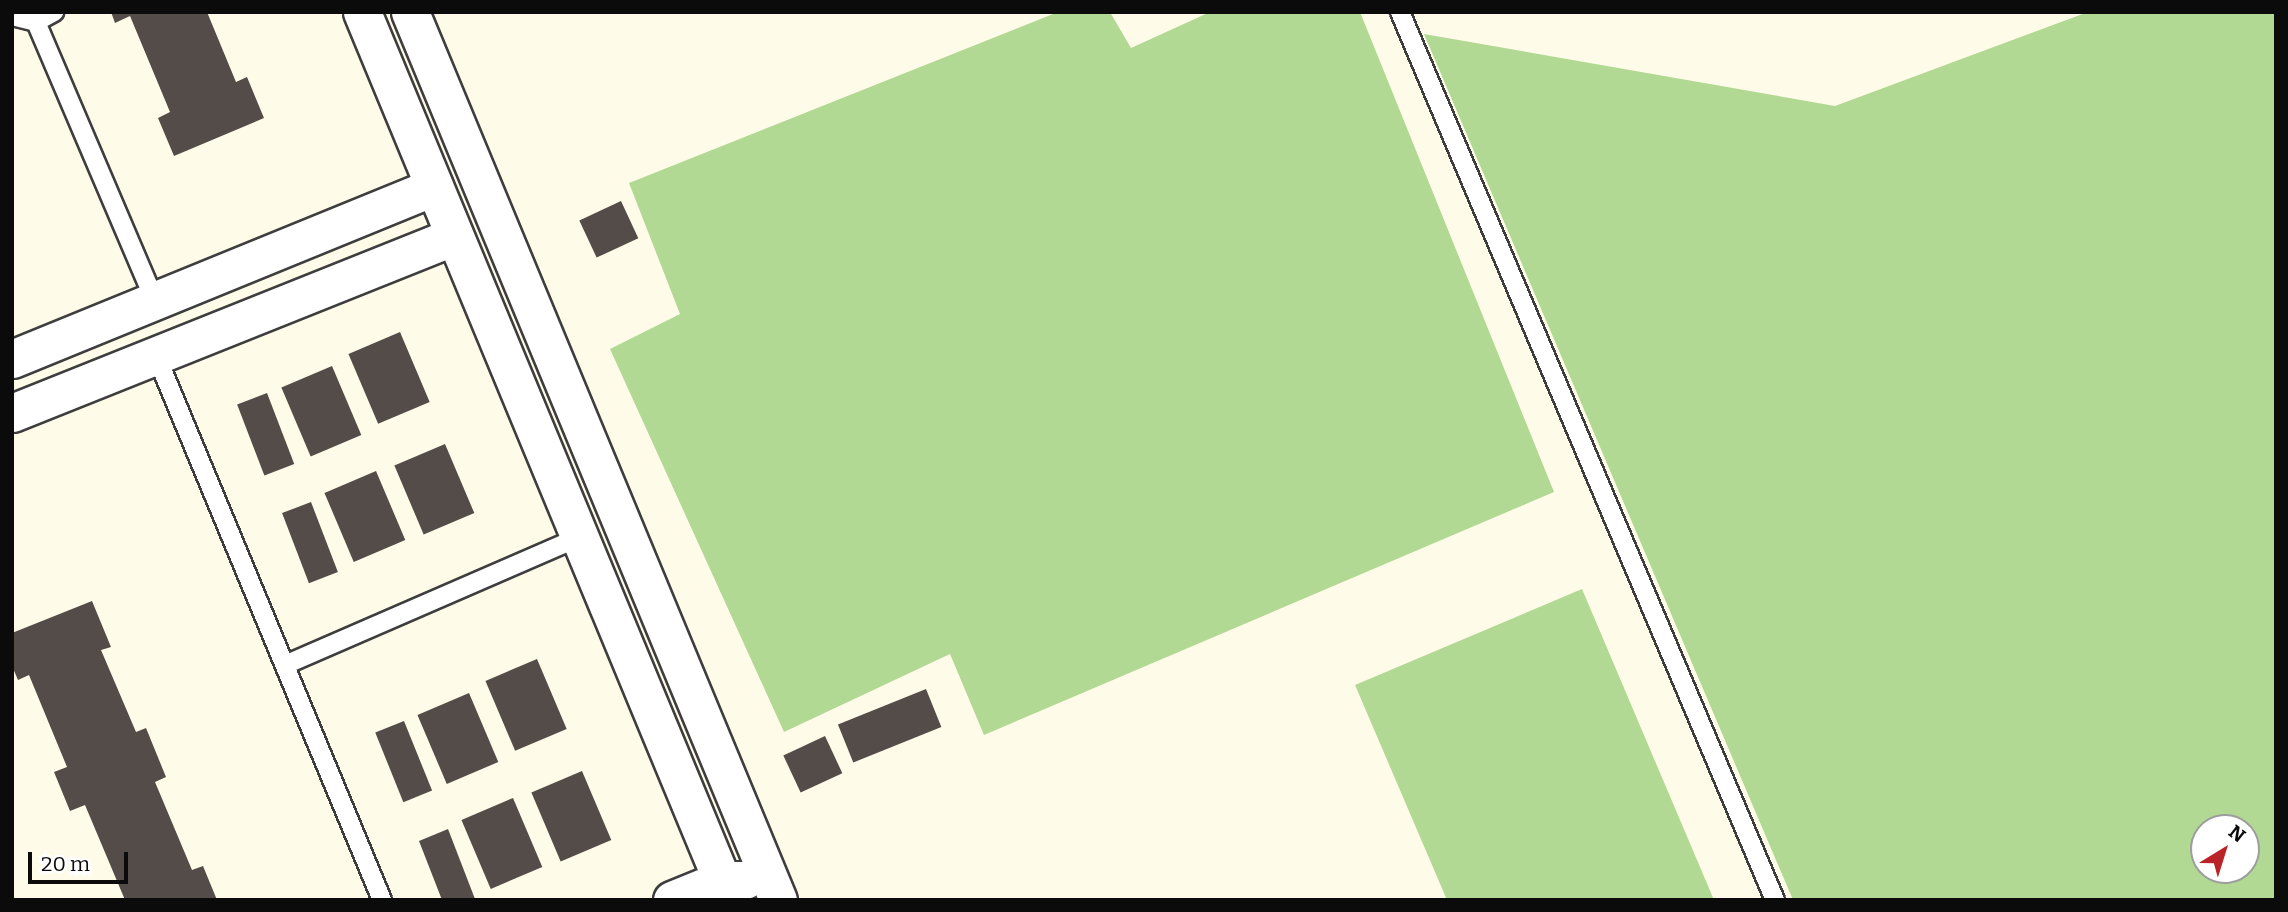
<!DOCTYPE html>
<style>
body{margin:0}
#map{position:relative;width:2288px;height:912px;overflow:hidden;background:#fffbe9;font-family:Bitter,serif}
div>[style]{position:absolute}
.forest>*{inset:0;background:#b2d993}
.building>*{inset:0;background:#544c48;transform-origin:0 0}
.roads{filter:drop-shadow(2px 0 #3e3e3e) drop-shadow(-2px 0 #3e3e3e) drop-shadow(0 2px #3e3e3e) drop-shadow(0 -2px #3e3e3e)}
.lane>*{height:18px;margin:-9px;padding:0 9px;transform-origin:9px;border-radius:9px;background:#fff}
.street>*{height:37px;margin:-18.5px;padding:0 18.5px;transform-origin:18.5px;border-radius:18.5px;background:#fff}
span{translate:-50% -50%;white-space:nowrap;text-align:center;line-height:1.15;-webkit-text-stroke:7px #fff;paint-order:stroke}
.frame{position:absolute;inset:0;border:14px solid #0b0b0b;pointer-events:none}
.north{position:absolute;left:2190px;top:814px;width:70px;height:70px;box-sizing:border-box;background:#fff;border:2px solid #9d9d9d;border-radius:50%;rotate:38deg;font-size:19px;font-weight:700;line-height:28px;text-align:center;color:#0b0b0b}
.north::after{content:'';display:block;margin:auto;width:24px;height:32px;background:#ba2429;clip-path:polygon(50% 0,100% 100%,50% 72%,0 100%)}
.scale{position:absolute;left:28px;top:852px;width:100px;height:32px;box-sizing:border-box;border:4px solid #0b0b0b;border-top:0;padding-left:9px;font-size:21px;line-height:24px;white-space:nowrap;color:#0b0b0b;-webkit-text-stroke:5px #fff;paint-order:stroke}
</style>
<div id="map">
<div class="forest">
<i style="clip-path:polygon(1058px 12px,1110px 12px,1131px 48px,1210px 12px,1360px 12px,1554px 492px,984px 735px,950px 654px,784px 732px,610px 349px,680px 314px,629px 183px)"></i>
<i style="clip-path:polygon(evenodd,2088px 12px,2276px 12px,2276px 900px,1793px 900px,1424px 34px,1835px 106px,2088px 12px,2204px 828px,2246px 828px,2246px 870px,2204px 870px,2204px 828px)"></i>
<i style="clip-path:polygon(1582px 589px,1714px 900px,1447px 900px,1355px 685px)"></i>
</div>
<div class="building">
<i style="clip-path:polygon(111px 12px,207px 12px,236px 82px,247px 77px,264px 118px,174px 156px,158px 118px,170px 112px,130px 16px,115px 23px)"></i>
<i style="left:621px;top:201px;width:41px;height:46px;rotate:65deg"></i>
<i style="left:400px;top:332px;width:76px;height:56px;rotate:67deg"></i>
<i style="left:332px;top:366px;width:75px;height:55px;rotate:67deg"></i>
<i style="left:267px;top:393px;width:76px;height:32px;rotate:69deg"></i>
<i style="left:445px;top:444px;width:75px;height:55px;rotate:67deg"></i>
<i style="left:376px;top:471px;width:75px;height:56px;rotate:67deg"></i>
<i style="left:311px;top:502px;width:75px;height:31px;rotate:69deg"></i>
<i style="clip-path:polygon(92px 601px,111px 647px,101px 650px,136px 732px,146px 728px,166px 777px,155px 782px,192px 870px,203px 866px,217px 900px,125px 900px,85px 805px,70px 811px,54px 772px,67px 767px,29px 675px,18px 680px,12px 666px,12px 633px)"></i>
<i style="left:537px;top:659px;width:76px;height:56px;rotate:67deg"></i>
<i style="left:926px;top:689px;width:41px;height:95px;rotate:68deg"></i>
<i style="left:469px;top:693px;width:75px;height:56px;rotate:67deg"></i>
<i style="left:404px;top:721px;width:75px;height:31px;rotate:68deg"></i>
<i style="left:825px;top:736px;width:41px;height:46px;rotate:65deg"></i>
<i style="left:582px;top:771px;width:75px;height:55px;rotate:67deg"></i>
<i style="left:513px;top:798px;width:75px;height:56px;rotate:67deg"></i>
<i style="clip-path:polygon(448px 829px,475px 899px,473px 900px,442px 900px,419px 841px)"></i>
</div>
<div class="roads">
<div class="lane">
<i style="left:1400px;top:12px;width:964px;rotate:67.11deg"></i>
<i style="left:12px;top:16px;width:25px;rotate:14deg"></i>
<i style="left:36px;top:22px;width:21px;rotate:-29deg"></i>
<i style="left:36px;top:22px;width:303px;rotate:66.9deg"></i>
<i style="left:156px;top:355px;width:590px;rotate:67.48deg"></i>
<i style="left:285px;top:665px;width:321px;rotate:-23.5deg"></i>
</div>
<div class="street">
<i style="left:362px;top:12px;width:961px;rotate:67.49deg"></i>
<i style="left:410px;top:12px;width:961px;rotate:67.49deg"></i>
<i style="left:12px;top:359px;width:456px;rotate:-22.2deg"></i>
<i style="left:12px;top:413px;width:476px;rotate:-21.8deg"></i>
<i style="left:672px;top:900px;width:53px;rotate:-22.2deg"></i>
<i style="left:721px;top:880px;width:24px"></i>
</div>
</div>
<div class="frame"></div>
<div class="north">N</div>
<div class="scale">20 m</div>
</div>
